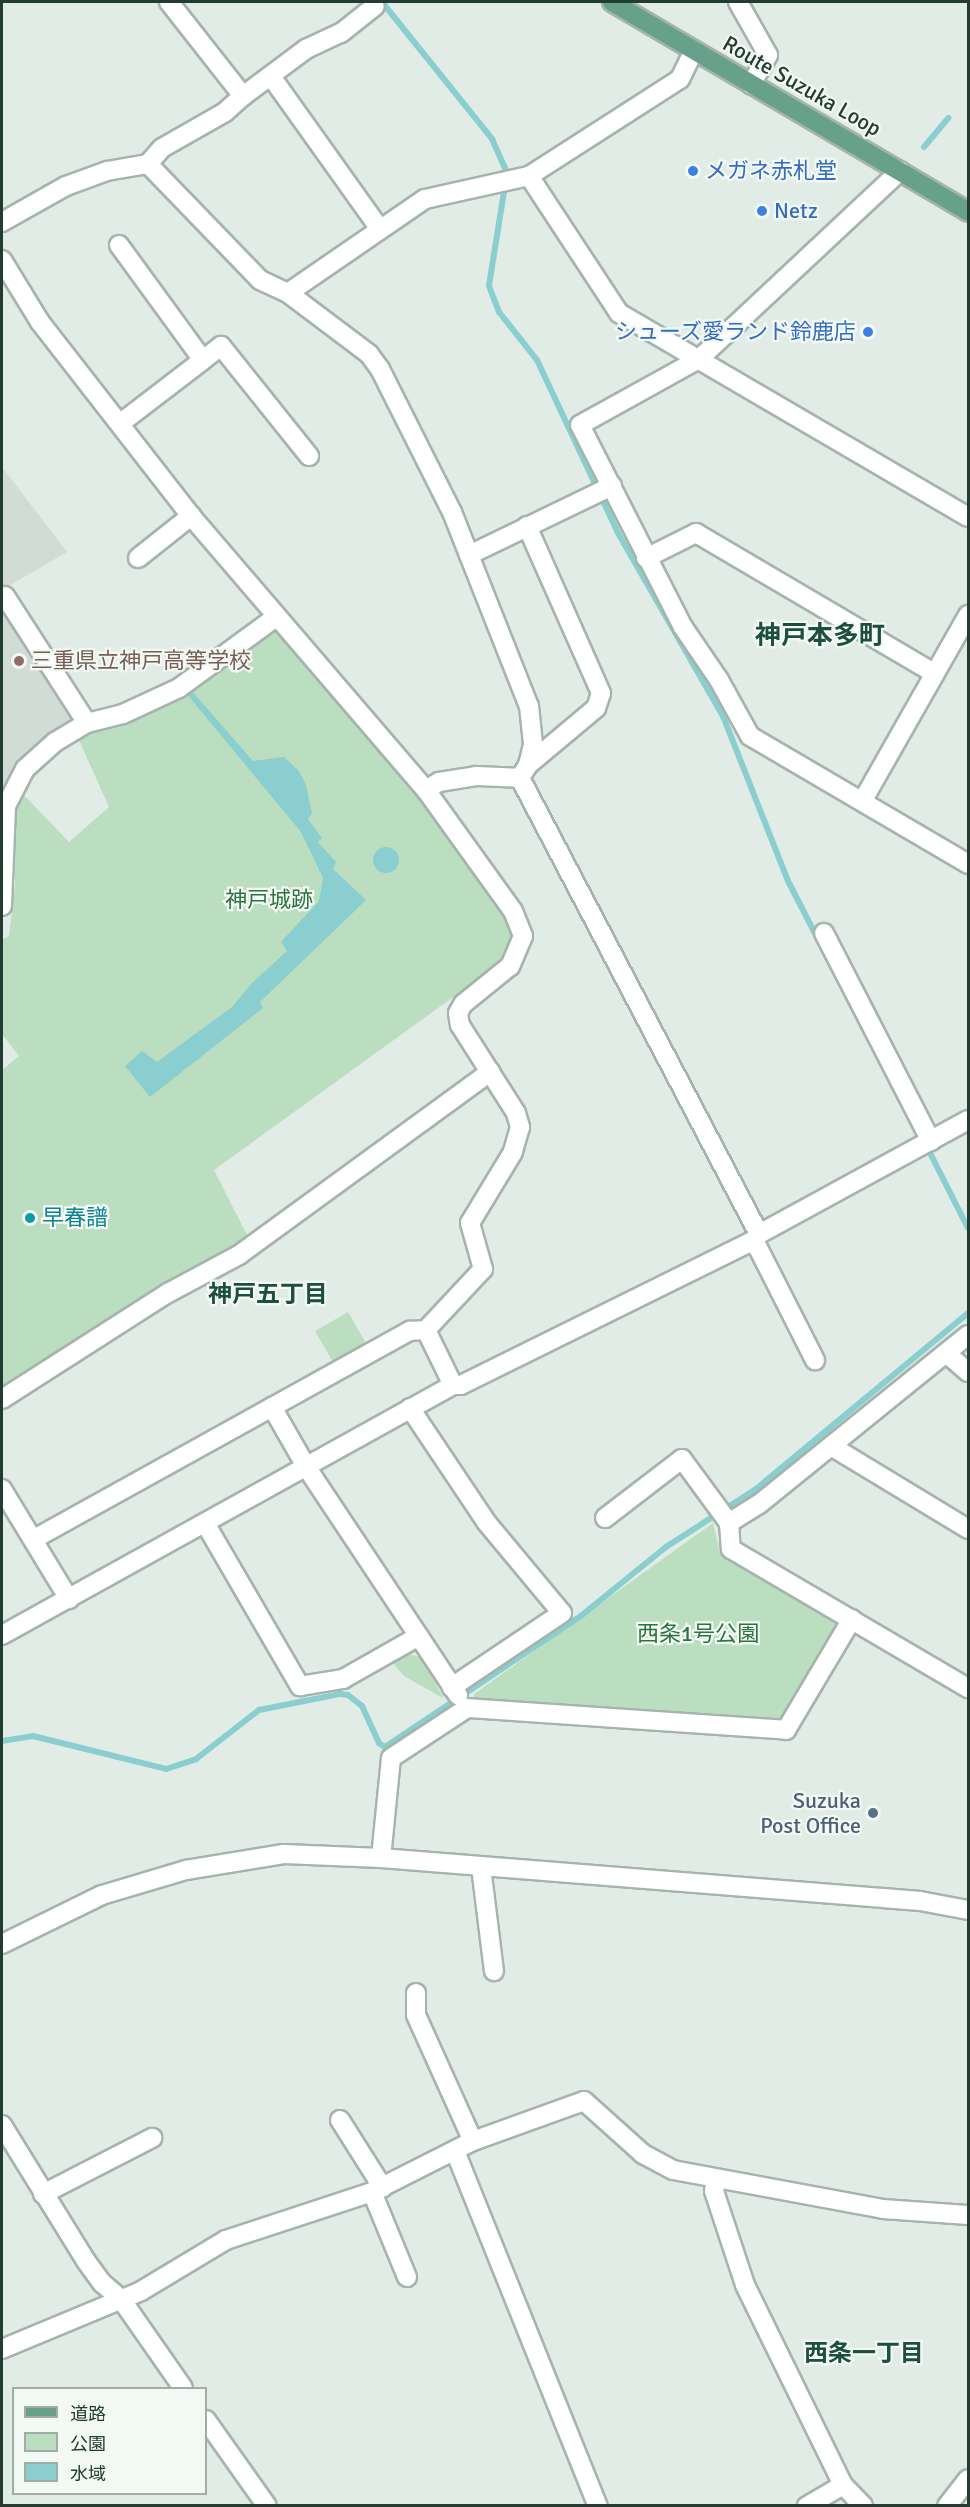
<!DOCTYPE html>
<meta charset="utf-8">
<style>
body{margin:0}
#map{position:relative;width:970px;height:2507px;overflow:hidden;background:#e2ece6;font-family:Signika,"Noto Sans JP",sans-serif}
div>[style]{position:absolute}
.built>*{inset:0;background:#d0dcd5}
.green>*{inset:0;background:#bbddc0;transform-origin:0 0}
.water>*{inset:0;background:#8aced0}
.round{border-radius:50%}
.stream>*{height:6px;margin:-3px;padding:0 3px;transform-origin:3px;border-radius:3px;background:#8aced0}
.roads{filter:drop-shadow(2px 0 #a5b4ac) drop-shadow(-2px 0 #a5b4ac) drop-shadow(0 2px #a5b4ac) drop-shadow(0 -2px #a5b4ac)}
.minor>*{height:18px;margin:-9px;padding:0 9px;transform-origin:9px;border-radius:9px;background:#fff}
.tertiary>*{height:18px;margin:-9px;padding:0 9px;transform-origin:9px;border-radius:9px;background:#fff}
.primary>*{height:18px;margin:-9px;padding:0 9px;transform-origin:9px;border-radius:9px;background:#67a18b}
.dots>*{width:16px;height:16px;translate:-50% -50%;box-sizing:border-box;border:3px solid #f2f8f4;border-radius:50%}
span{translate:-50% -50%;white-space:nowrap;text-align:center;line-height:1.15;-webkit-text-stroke:4.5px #f2f8f4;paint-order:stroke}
.street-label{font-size:22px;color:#223c32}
.shop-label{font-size:22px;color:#366cbe}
.left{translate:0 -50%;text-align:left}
.right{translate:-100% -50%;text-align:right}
.education-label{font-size:22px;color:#785e54}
.park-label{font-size:22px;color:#2d733f}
.culture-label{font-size:22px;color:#0d838f}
.service-label{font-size:22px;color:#4e5e75}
.neighbourhood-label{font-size:24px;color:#1e4e3d;font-weight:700}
.quarter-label{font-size:26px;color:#1e4e3d;font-weight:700}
.frame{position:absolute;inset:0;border:3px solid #223c32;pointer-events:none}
.legend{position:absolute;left:12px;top:2387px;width:195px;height:108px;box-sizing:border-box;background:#f2f8f4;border:2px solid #9fada6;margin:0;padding:8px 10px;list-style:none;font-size:18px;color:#223c32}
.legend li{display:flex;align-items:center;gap:12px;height:30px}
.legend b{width:30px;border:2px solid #9fada6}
</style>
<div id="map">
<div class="built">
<i style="clip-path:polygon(2px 467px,67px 552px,2px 590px)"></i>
<i style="clip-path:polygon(2px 606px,72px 721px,22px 756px,2px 789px)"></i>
</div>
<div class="green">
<i style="clip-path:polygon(282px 631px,419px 792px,507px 914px,515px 933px,510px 956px,214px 1170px,250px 1241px,2px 1393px,2px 1070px,19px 1056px,2px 1034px,2px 940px,9px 936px,15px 886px,15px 814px,22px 793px,69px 842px,109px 807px,78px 738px,101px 724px,149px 713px,271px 632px)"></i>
<i style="left:348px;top:1312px;width:38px;height:38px;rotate:60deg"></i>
<i style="clip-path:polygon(713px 1523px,720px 1553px,838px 1625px,782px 1720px,474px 1698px,474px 1694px)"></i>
<i style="clip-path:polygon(405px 1653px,423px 1658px,443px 1698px,404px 1676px,391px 1661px)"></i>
</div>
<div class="water">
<i style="clip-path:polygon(190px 689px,253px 761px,284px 757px,299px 771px,306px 785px,312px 814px,308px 819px,322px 838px,318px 842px,336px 862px,333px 869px,366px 900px,260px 1002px,263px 1008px,150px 1097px,125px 1066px,142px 1051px,157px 1062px,232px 1007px,252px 983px,287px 951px,281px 942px,319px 901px,323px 878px,301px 832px,186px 693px)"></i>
<i class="round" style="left:373px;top:847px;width:26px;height:26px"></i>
</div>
<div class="stream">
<i style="left:382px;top:2px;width:176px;rotate:51.2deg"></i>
<i style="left:492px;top:139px;width:37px;rotate:66deg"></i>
<i style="left:507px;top:173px;width:114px;rotate:99.1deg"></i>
<i style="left:489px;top:286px;width:28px;rotate:69deg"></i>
<i style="left:499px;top:312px;width:61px;rotate:51.6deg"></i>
<i style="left:537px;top:360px;width:191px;rotate:64.9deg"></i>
<i style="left:618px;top:533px;width:211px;rotate:60.2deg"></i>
<i style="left:723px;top:716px;width:177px;rotate:68.5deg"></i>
<i style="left:788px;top:881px;width:65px;rotate:62.7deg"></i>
<i style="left:924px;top:147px;width:38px;rotate:-50deg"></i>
<i style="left:926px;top:1145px;width:93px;rotate:63.2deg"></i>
<i style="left:2px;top:1741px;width:31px;rotate:-9deg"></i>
<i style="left:33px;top:1736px;width:137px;rotate:13.9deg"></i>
<i style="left:166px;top:1769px;width:32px;rotate:-18deg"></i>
<i style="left:196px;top:1759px;width:80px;rotate:-37.9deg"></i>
<i style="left:259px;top:1710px;width:83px;rotate:-11.2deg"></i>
<i style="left:340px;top:1694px;width:8px;rotate:7deg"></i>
<i style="left:348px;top:1695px;width:18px;rotate:38deg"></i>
<i style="left:362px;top:1706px;width:41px;rotate:65.3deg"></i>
<i style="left:379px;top:1743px;width:7px;rotate:34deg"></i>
<i style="left:385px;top:1747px;width:237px;rotate:-33.8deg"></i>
<i style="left:582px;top:1615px;width:108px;rotate:-39deg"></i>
<i style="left:666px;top:1547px;width:107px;rotate:-32.8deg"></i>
<i style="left:756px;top:1489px;width:276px;rotate:-39.7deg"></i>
</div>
<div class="roads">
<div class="minor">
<i style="left:738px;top:2px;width:61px;rotate:60.5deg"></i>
<i style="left:768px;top:55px;width:34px;rotate:120deg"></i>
<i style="left:275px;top:82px;width:181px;rotate:54.5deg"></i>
<i style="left:243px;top:96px;width:79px;rotate:-36.7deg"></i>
<i style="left:306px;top:49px;width:38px;rotate:-25deg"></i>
<i style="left:341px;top:33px;width:43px;rotate:-38.5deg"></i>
<i style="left:148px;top:164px;width:161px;rotate:46deg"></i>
<i style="left:260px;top:280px;width:31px;rotate:25deg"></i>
<i style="left:288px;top:293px;width:101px;rotate:37deg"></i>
<i style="left:369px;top:354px;width:19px;rotate:54deg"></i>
<i style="left:380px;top:369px;width:160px;rotate:63.3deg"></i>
<i style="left:452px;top:512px;width:209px;rotate:68.4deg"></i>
<i style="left:529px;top:706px;width:39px;rotate:84deg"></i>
<i style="left:533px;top:745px;width:21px;rotate:104deg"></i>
<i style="left:528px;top:765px;width:15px;rotate:122deg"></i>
<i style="left:900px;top:171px;width:275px;rotate:136.9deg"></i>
<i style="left:699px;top:359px;width:136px;rotate:151deg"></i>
<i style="left:580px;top:425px;width:227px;rotate:63deg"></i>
<i style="left:683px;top:627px;width:64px;rotate:55.8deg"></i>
<i style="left:719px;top:680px;width:64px;rotate:61deg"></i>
<i style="left:750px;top:736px;width:253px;rotate:30.4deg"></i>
<i style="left:529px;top:176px;width:164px;rotate:56.7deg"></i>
<i style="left:619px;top:313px;width:404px;rotate:30.3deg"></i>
<i style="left:2px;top:222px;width:73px;rotate:-29.4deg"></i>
<i style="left:66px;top:186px;width:44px;rotate:-20.1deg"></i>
<i style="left:107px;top:171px;width:42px;rotate:-9.7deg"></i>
<i style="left:148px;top:164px;width:21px;rotate:-49deg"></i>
<i style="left:162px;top:148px;width:73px;rotate:-29.7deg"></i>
<i style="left:225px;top:112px;width:24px;rotate:-42deg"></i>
<i style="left:243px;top:96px;width:120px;rotate:-128.2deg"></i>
<i style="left:119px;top:245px;width:142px;rotate:53.9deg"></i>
<i style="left:203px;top:360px;width:103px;rotate:142.5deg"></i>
<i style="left:2px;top:260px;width:73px;rotate:58.5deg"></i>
<i style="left:40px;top:322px;width:246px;rotate:52.1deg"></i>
<i style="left:191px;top:516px;width:361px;rotate:49.4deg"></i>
<i style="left:426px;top:790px;width:149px;rotate:54.3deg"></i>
<i style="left:513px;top:911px;width:27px;rotate:68deg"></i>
<i style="left:523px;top:936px;width:33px;rotate:113deg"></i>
<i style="left:510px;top:966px;width:60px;rotate:141deg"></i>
<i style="left:463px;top:1004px;width:10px;rotate:119deg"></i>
<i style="left:458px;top:1013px;width:12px;rotate:81deg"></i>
<i style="left:460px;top:1025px;width:104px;rotate:57.5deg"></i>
<i style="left:516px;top:1113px;width:15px;rotate:74deg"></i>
<i style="left:520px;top:1127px;width:26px;rotate:106deg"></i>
<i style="left:513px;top:1152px;width:83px;rotate:121.2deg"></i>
<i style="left:470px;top:1223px;width:48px;rotate:74.2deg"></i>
<i style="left:483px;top:1269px;width:83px;rotate:133.1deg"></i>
<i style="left:426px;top:1330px;width:61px;rotate:63.9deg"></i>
<i style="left:288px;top:293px;width:166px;rotate:-34.5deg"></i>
<i style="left:425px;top:199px;width:107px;rotate:-12.5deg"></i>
<i style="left:529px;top:176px;width:179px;rotate:-32.7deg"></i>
<i style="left:680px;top:79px;width:32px;rotate:-64deg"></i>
<i style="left:203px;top:360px;width:23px;rotate:-38deg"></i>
<i style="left:221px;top:346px;width:141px;rotate:51.3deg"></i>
<i style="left:527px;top:526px;width:183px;rotate:66.1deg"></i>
<i style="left:601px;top:693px;width:16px;rotate:108deg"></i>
<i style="left:596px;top:708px;width:89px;rotate:140deg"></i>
<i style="left:469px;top:555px;width:159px;rotate:-25.8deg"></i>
<i style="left:138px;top:558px;width:68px;rotate:-38.4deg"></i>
<i style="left:646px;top:558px;width:56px;rotate:-26.6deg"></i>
<i style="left:696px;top:533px;width:277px;rotate:30.5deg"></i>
<i style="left:5px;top:596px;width:151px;rotate:57.2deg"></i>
<i style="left:520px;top:778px;width:515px;rotate:62.34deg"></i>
<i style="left:426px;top:790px;width:15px;rotate:-32deg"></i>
<i style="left:439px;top:782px;width:36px;rotate:-9deg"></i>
<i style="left:475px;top:776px;width:45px;rotate:2.5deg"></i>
<i style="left:863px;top:800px;width:213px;rotate:-60.4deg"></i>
<i style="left:2px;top:906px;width:100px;rotate:-87.7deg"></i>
<i style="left:6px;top:806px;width:42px;rotate:-62.8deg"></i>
<i style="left:25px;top:769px;width:40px;rotate:-42deg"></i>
<i style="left:55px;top:742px;width:37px;rotate:-31deg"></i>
<i style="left:87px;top:723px;width:37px;rotate:-14deg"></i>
<i style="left:123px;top:714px;width:62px;rotate:-24.9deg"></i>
<i style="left:179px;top:688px;width:120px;rotate:-36.2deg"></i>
<i style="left:824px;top:933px;width:234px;rotate:62.8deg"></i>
<i style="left:754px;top:1240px;width:135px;rotate:63.1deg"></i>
<i style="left:968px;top:1335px;width:269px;rotate:141deg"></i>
<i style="left:759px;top:1504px;width:36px;rotate:148deg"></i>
<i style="left:729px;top:1523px;width:26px;rotate:86deg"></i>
<i style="left:731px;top:1549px;width:275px;rotate:30.4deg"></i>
<i style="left:946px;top:1353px;width:29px;rotate:41deg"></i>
<i style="left:2px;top:1399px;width:197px;rotate:-32.6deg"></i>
<i style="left:168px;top:1293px;width:81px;rotate:-28.2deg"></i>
<i style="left:239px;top:1255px;width:311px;rotate:-36.1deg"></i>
<i style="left:272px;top:1407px;width:70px;rotate:60.2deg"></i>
<i style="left:307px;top:1468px;width:273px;rotate:56.4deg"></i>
<i style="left:410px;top:1408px;width:138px;rotate:56.2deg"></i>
<i style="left:487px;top:1523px;width:117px;rotate:50.2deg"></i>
<i style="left:562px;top:1613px;width:133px;rotate:146.1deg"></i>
<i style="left:831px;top:1446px;width:160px;rotate:31.2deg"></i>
<i style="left:2px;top:1489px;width:129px;rotate:58.7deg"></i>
<i style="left:605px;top:1518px;width:97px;rotate:-37.5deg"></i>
<i style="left:682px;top:1459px;width:79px;rotate:53.7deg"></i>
<i style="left:205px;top:1523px;width:189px;rotate:59.8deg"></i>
<i style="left:300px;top:1686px;width:44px;rotate:-9.2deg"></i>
<i style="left:343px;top:1679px;width:87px;rotate:-29.5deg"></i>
<i style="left:34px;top:1539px;width:430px;rotate:-29deg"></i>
<i style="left:410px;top:1331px;width:16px;rotate:-4deg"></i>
<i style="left:2px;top:1635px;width:516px;rotate:-29deg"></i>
<i style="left:453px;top:1385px;width:8px"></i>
<i style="left:461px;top:1385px;width:327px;rotate:-26.3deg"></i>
<i style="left:754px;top:1240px;width:8px;rotate:-50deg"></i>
<i style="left:759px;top:1234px;width:238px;rotate:-28.6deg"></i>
<i style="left:381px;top:1858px;width:100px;rotate:-84.3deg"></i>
<i style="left:391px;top:1758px;width:91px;rotate:-33.3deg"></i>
<i style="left:467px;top:1708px;width:320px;rotate:3.9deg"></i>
<i style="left:786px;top:1730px;width:129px;rotate:-59.3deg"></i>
<i style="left:481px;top:1867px;width:105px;rotate:82.9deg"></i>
<i style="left:416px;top:1993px;width:22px;rotate:90deg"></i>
<i style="left:416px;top:2015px;width:138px;rotate:65.7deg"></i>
<i style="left:340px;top:2120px;width:80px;rotate:57.7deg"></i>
<i style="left:2px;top:2125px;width:160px;rotate:58.3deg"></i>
<i style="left:86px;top:2261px;width:27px;rotate:54deg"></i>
<i style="left:102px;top:2283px;width:25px;rotate:40deg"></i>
<i style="left:121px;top:2299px;width:108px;rotate:55.1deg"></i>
<i style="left:455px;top:2151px;width:383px;rotate:68.1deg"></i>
<i style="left:716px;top:2179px;width:12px;rotate:99deg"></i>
<i style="left:714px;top:2191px;width:99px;rotate:71.7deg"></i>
<i style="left:745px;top:2285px;width:223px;rotate:63.9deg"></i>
<i style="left:843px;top:2485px;width:42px;rotate:149.7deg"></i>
<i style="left:372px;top:2192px;width:92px;rotate:67.6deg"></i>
<i style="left:43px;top:2194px;width:123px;rotate:-27.2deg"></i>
<i style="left:2px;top:2349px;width:151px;rotate:-22.6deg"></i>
<i style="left:141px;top:2291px;width:99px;rotate:-31deg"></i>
<i style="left:226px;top:2240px;width:154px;rotate:-18.2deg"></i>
<i style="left:372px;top:2192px;width:113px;rotate:-26.8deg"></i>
<i style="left:473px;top:2141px;width:118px;rotate:-19.8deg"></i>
<i style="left:584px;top:2101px;width:79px;rotate:41.9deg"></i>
<i style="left:643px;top:2154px;width:34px;rotate:28deg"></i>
<i style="left:673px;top:2170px;width:214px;rotate:10.5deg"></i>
<i style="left:883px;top:2209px;width:85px;rotate:4deg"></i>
<i style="left:206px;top:2420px;width:105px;rotate:54.7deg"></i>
<i style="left:843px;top:2485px;width:29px;rotate:46deg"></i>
<i style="left:947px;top:2506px;width:34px;rotate:-52deg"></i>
</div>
<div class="tertiary">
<i style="left:2px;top:1944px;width:111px;rotate:-26.1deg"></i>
<i style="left:102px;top:1895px;width:88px;rotate:-16.6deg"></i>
<i style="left:186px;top:1870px;width:99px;rotate:-9.3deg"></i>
<i style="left:284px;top:1854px;width:97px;rotate:2.4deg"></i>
<i style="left:381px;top:1858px;width:541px;rotate:4.56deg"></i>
<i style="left:920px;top:1901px;width:49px;rotate:10.6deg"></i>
</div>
<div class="primary">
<i style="left:612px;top:2px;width:413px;rotate:30.5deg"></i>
</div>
</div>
<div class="dots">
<i style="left:693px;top:171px;background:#3f7fe0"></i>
<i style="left:762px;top:211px;background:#3f7fe0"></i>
<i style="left:868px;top:332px;background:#3f7fe0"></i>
<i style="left:19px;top:661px;background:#8d6e63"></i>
<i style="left:30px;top:1218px;background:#0f9aa8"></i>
<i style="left:873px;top:1813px;background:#5c6f8a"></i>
</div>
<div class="street-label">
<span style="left:802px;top:86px;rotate:30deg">Route Suzuka Loop</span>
</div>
<div class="shop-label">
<span class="left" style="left:705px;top:171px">メガネ赤札堂</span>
<span class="left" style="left:774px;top:211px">Netz</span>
<span class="right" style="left:856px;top:332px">シューズ愛ランド鈴鹿店</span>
</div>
<div class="education-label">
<span class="left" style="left:31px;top:661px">三重県立神戸高等学校</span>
</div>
<div class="park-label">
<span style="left:269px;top:900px">神戸城跡</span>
<span style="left:698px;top:1634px">西条1号公園</span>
</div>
<div class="culture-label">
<span class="left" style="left:42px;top:1218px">早春譜</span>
</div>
<div class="service-label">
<span class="right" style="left:861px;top:1813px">Suzuka<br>Post Office</span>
</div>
<div class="neighbourhood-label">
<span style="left:268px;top:1295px">神戸五丁目</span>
<span style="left:864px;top:2354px">西条一丁目</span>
</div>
<div class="quarter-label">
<span style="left:820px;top:637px">神戸本多町</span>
</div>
<div class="frame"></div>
<ul class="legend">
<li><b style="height:8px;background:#67a18b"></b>道路</li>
<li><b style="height:16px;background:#bbddc0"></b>公園</li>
<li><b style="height:16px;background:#8aced0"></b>水域</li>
</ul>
</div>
